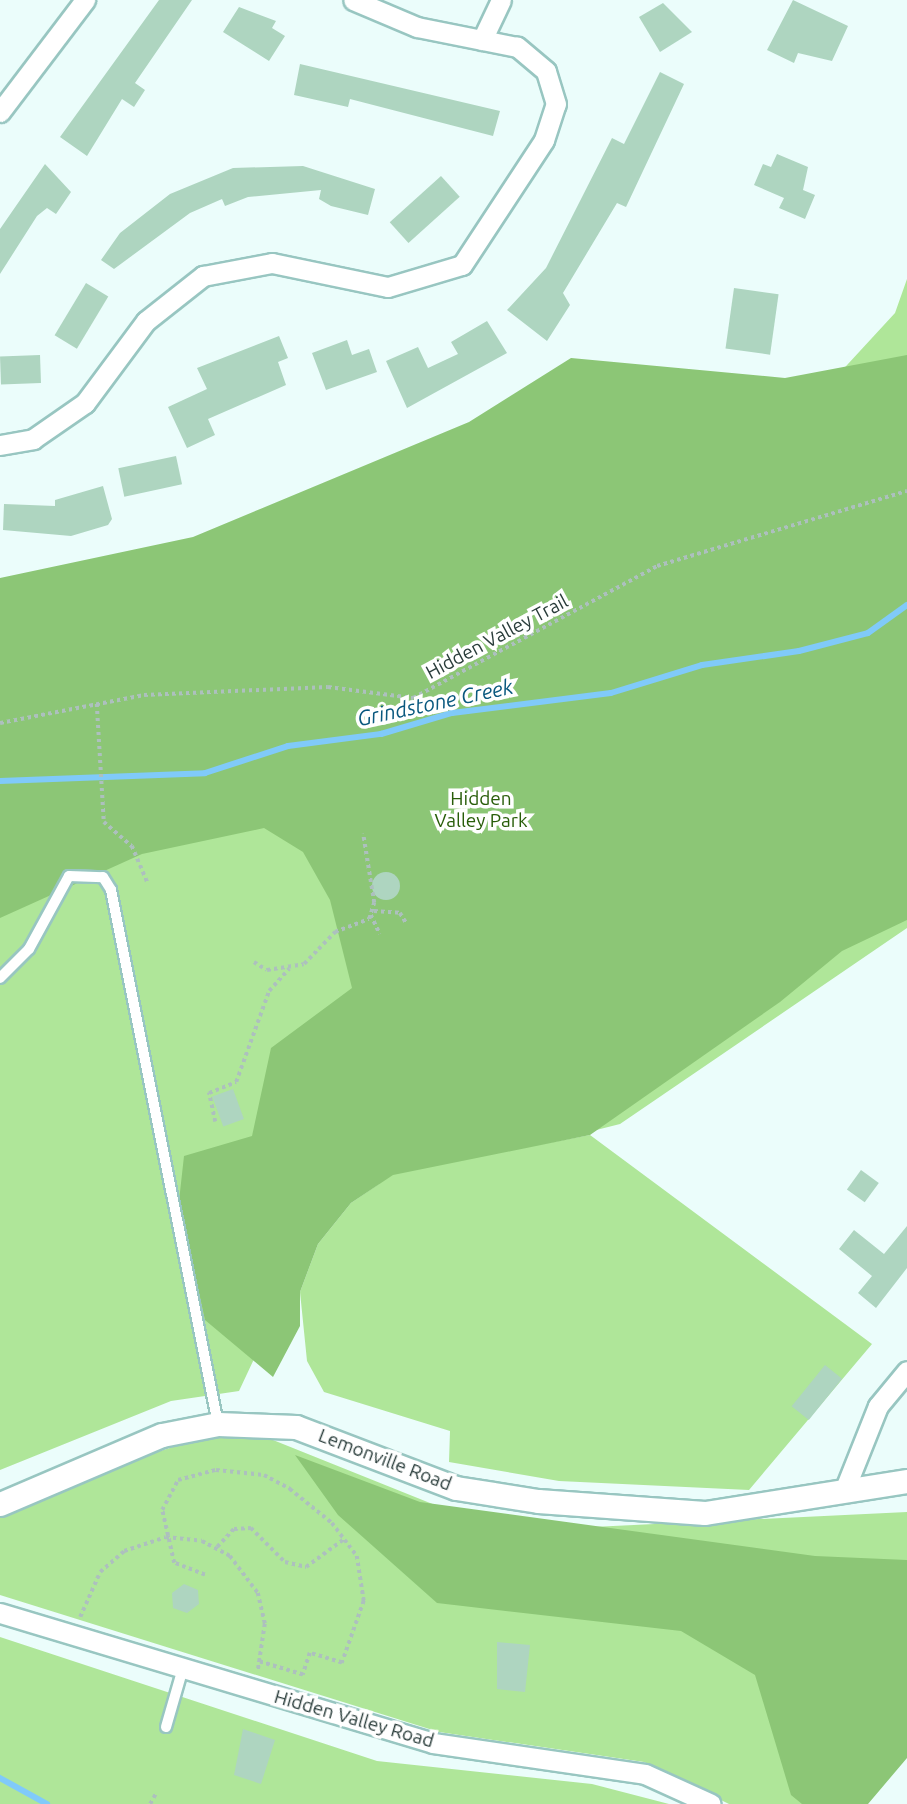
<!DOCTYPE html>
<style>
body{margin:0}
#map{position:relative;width:907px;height:1804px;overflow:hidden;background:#ebfdfb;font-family:Ubuntu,sans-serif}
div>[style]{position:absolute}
.green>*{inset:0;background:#afe699}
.forest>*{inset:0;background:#8cc676}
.stream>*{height:6px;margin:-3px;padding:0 3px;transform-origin:3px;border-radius:3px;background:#80caf9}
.building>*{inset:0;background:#aed5c0;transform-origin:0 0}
.round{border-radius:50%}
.path>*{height:3.5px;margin-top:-1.75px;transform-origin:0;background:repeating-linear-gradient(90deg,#adc0be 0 3.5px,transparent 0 7px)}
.roads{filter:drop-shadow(2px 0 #98c6c1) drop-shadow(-2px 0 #98c6c1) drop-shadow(0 2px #98c6c1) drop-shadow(0 -2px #98c6c1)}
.service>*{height:10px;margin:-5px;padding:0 5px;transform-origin:5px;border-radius:5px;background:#fff}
.minor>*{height:19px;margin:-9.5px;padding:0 9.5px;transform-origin:9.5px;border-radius:9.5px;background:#fff}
.tertiary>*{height:23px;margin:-11.5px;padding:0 11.5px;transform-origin:11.5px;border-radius:11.5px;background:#fff}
span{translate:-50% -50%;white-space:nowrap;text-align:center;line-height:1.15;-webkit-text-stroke:7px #fff;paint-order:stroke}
.street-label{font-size:19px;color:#2a3d3b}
.park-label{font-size:19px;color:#285d09}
.water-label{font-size:21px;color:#09587e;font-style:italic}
</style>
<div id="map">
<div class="green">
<i style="clip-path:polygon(907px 279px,907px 928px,620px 1124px,537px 1145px,590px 1135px,872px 1344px,749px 1490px,559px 1481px,449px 1462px,450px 1431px,324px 1392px,307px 1361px,300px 1292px,318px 1244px,351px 1203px,379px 1184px,331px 1195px,239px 1391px,171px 1401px,0 1470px,0 619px,824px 390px,895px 313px)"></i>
<i style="clip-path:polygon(214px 1434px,273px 1440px,435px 1505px,592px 1527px,907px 1512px,907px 1688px,826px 1804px,729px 1804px,644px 1762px,439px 1732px,0 1595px,0 1518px,113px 1466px)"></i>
<i style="clip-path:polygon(0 1637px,377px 1761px,592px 1784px,669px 1804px,0 1804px)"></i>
</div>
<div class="forest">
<i style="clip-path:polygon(907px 355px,907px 920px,842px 951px,780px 1002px,590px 1135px,393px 1175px,351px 1203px,318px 1244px,300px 1292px,300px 1326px,273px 1377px,205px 1320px,179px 1201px,184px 1156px,252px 1136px,271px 1048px,352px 988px,330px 900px,303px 852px,264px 828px,142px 854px,0 918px,0 578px,193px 537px,469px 422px,571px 358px,785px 378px)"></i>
<i style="clip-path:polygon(295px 1455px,420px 1502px,815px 1556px,907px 1560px,907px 1758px,868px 1804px,802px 1804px,791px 1795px,755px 1675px,681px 1631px,437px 1603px,338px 1515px)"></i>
</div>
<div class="stream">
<i style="left:0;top:781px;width:205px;rotate:-2.2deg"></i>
<i style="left:205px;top:773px;width:87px;rotate:-18deg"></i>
<i style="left:288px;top:746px;width:94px;rotate:-7.4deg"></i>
<i style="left:381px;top:734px;width:74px;rotate:-16.5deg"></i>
<i style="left:452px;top:713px;width:160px;rotate:-7.2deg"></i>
<i style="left:611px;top:693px;width:95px;rotate:-17.1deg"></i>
<i style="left:702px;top:665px;width:98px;rotate:-8.2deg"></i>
<i style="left:799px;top:651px;width:71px;rotate:-14.6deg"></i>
<i style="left:868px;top:633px;width:48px;rotate:-35.7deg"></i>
<i style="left:0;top:1778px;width:54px;rotate:29deg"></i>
</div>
<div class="building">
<i style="clip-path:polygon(159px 0,192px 0,135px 83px,145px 90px,134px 107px,122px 99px,87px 156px,60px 137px)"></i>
<i style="clip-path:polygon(793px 0,848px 26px,832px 61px,798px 53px,794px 63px,767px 50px)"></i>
<i style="clip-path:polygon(663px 3px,692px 32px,660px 52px,639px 17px)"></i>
<i style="clip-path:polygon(239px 7px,276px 21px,272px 28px,285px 36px,269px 61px,223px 32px)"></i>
<i style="clip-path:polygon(300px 64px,500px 111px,493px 136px,350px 99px,348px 107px,294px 95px)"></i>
<i style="clip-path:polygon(660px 72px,684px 84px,626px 207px,617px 203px,563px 293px,570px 305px,547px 341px,507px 310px,546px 268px,612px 138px,624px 144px)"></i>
<i style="clip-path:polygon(777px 154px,808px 167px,803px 190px,815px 195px,805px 219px,779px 208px,784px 198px,754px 185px,763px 164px,771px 167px)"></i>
<i style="clip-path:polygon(45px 164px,71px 192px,56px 214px,47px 208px,37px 216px,0 274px,0 229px)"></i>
<i style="clip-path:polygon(303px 166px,375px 189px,368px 215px,331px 206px,319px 199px,321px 190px,248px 197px,225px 206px,222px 199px,190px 213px,114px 269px,101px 260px,120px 233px,170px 194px,233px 168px)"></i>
<i style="left:441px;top:176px;width:28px;height:69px;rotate:48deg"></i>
<i style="left:86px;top:283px;width:26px;height:61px;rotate:31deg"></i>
<i style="left:734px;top:288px;width:45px;height:61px;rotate:8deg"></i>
<i style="clip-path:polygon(487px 321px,507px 353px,407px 408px,386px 361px,418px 347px,428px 368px,458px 354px,451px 342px)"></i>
<i style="clip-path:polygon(279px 336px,288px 358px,278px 362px,286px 385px,208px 419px,215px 435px,187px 448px,168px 407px,207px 389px,197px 368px)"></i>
<i style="clip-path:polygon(347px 340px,352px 355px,369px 349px,377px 372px,326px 390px,312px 353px)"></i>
<i style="left:40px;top:355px;width:28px;height:40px;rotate:88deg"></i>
<i style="left:176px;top:456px;width:29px;height:59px;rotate:78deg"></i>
<i style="clip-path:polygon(103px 486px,112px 519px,108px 525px,71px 536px,3px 530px,4px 504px,55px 506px,55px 500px)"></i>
<i class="round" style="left:372px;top:872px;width:28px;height:28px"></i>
<i style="left:233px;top:1089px;width:32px;height:22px;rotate:70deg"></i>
<i style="left:861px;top:1170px;width:22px;height:24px;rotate:36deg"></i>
<i style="clip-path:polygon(907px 1226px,907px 1268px,876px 1308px,858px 1293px,872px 1276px,839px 1249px,854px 1230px,884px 1254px)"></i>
<i style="left:825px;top:1365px;width:22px;height:53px;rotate:39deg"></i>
<i style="clip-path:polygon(184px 1584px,198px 1590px,199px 1604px,187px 1613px,173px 1608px,172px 1593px)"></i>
<i style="clip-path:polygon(497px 1642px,530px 1645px,525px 1692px,497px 1689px)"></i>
<i style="clip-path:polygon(243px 1729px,275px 1740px,261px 1784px,234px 1775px)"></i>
</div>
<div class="path">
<i style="left:97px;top:704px;width:118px;rotate:86.6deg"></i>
<i style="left:104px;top:822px;width:37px;rotate:41deg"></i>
<i style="left:132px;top:846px;width:39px;rotate:67deg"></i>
<i style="left:0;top:723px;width:147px;rotate:-11deg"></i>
<i style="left:144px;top:695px;width:184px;rotate:-2.5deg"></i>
<i style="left:328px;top:687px;width:86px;rotate:7.4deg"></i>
<i style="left:413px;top:698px;width:277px;rotate:-28.4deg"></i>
<i style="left:657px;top:566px;width:261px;rotate:-16.7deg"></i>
<i style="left:374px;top:911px;width:26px;rotate:4deg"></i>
<i style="left:400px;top:913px;width:13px;rotate:58deg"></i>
<i style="left:371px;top:915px;width:21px;rotate:65deg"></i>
<i style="left:254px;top:962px;width:15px;rotate:32deg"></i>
<i style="left:267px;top:970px;width:37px;rotate:-9deg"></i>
<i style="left:304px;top:964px;width:45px;rotate:-45.9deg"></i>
<i style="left:335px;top:932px;width:36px;rotate:-21deg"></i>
<i style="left:369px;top:919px;width:17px;rotate:-73deg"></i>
<i style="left:374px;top:903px;width:70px;rotate:-99.1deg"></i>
<i style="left:215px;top:1122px;width:30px;rotate:-102deg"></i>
<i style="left:209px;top:1093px;width:29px;rotate:-22deg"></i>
<i style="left:236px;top:1082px;width:97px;rotate:-70.1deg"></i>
<i style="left:269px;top:991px;width:30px;rotate:-48deg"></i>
<i style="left:217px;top:1547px;width:25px;rotate:-47deg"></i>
<i style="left:234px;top:1529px;width:17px;rotate:-3deg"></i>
<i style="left:251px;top:1528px;width:48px;rotate:45deg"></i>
<i style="left:285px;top:1562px;width:22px;rotate:13deg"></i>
<i style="left:306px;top:1567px;width:47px;rotate:-36.4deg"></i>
<i style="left:205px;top:1575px;width:33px;rotate:-159deg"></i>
<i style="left:174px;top:1563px;width:54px;rotate:-102.8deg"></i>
<i style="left:162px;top:1510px;width:34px;rotate:-62deg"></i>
<i style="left:178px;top:1480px;width:39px;rotate:-15deg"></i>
<i style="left:216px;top:1470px;width:48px;rotate:5.9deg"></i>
<i style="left:264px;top:1475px;width:30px;rotate:28deg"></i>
<i style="left:290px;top:1489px;width:54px;rotate:39deg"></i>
<i style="left:332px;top:1523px;width:41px;rotate:52.9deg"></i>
<i style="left:357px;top:1556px;width:46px;rotate:81.2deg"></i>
<i style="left:364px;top:1601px;width:66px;rotate:109.5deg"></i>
<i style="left:342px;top:1663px;width:34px;rotate:-163deg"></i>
<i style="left:310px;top:1653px;width:23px;rotate:108deg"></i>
<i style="left:303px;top:1675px;width:45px;rotate:-163.2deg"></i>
<i style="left:80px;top:1617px;width:49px;rotate:-66deg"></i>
<i style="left:100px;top:1572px;width:32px;rotate:-41deg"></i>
<i style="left:124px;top:1551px;width:44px;rotate:-18.4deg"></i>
<i style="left:166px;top:1537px;width:36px;rotate:6deg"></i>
<i style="left:202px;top:1541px;width:32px;rotate:28deg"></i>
<i style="left:230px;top:1556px;width:46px;rotate:52.9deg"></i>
<i style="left:258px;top:1593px;width:32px;rotate:77deg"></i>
<i style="left:265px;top:1624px;width:48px;rotate:98.5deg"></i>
<i style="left:150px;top:1804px;width:13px;rotate:-61deg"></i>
</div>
<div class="roads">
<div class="service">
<i style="left:0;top:978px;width:41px;rotate:-45deg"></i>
<i style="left:29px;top:949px;width:83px;rotate:-61.3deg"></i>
<i style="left:69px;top:876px;width:34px;rotate:2deg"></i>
<i style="left:103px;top:877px;width:15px;rotate:58deg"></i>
<i style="left:111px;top:890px;width:545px;rotate:78.67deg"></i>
<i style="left:166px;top:1727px;width:61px;rotate:-73.9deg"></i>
</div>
<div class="minor">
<i style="left:482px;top:40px;width:44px;rotate:-64.6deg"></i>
<i style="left:0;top:112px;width:141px;rotate:-52.8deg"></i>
<i style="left:0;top:445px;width:34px;rotate:-10deg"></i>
<i style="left:33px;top:439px;width:63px;rotate:-34.7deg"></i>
<i style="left:85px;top:403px;width:102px;rotate:-53.4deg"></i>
<i style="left:146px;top:321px;width:73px;rotate:-38.3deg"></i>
<i style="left:203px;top:276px;width:70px;rotate:-10.7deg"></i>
<i style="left:272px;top:263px;width:118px;rotate:11.7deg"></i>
<i style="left:388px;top:287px;width:77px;rotate:-16.6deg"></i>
<i style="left:462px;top:265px;width:149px;rotate:-56.7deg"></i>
<i style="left:544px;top:140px;width:38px;rotate:-72deg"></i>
<i style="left:556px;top:104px;width:34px;rotate:-107deg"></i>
<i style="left:546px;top:71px;width:38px;rotate:-140deg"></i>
<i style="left:517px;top:47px;width:102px;rotate:-168.7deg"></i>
<i style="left:417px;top:27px;width:69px;rotate:-157.1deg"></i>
<i style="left:846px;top:1486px;width:86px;rotate:-68.2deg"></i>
<i style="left:878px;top:1406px;width:45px;rotate:-50.4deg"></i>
<i style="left:0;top:1613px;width:452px;rotate:16.7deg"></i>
<i style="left:433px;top:1743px;width:214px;rotate:8.3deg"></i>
<i style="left:645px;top:1774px;width:72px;rotate:24.4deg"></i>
</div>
<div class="tertiary">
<i style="left:0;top:1504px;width:176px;rotate:-23.1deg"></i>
<i style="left:162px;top:1435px;width:57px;rotate:-11.1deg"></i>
<i style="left:218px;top:1424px;width:78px;rotate:2.2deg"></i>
<i style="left:296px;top:1427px;width:171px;rotate:20.9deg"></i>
<i style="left:456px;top:1488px;width:83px;rotate:9deg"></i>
<i style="left:538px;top:1501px;width:167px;rotate:4.1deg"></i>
<i style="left:705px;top:1513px;width:205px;rotate:-9deg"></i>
</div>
</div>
<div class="street-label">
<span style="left:497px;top:637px;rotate:-28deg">Hidden Valley Trail</span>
<span style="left:385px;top:1460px;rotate:21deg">Lemonville Road</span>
<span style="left:354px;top:1719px;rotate:16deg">Hidden Valley Road</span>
</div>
<div class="park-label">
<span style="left:481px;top:810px">Hidden<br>Valley Park</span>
</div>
<div class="water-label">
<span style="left:435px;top:702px;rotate:-12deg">Grindstone Creek</span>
</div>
</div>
